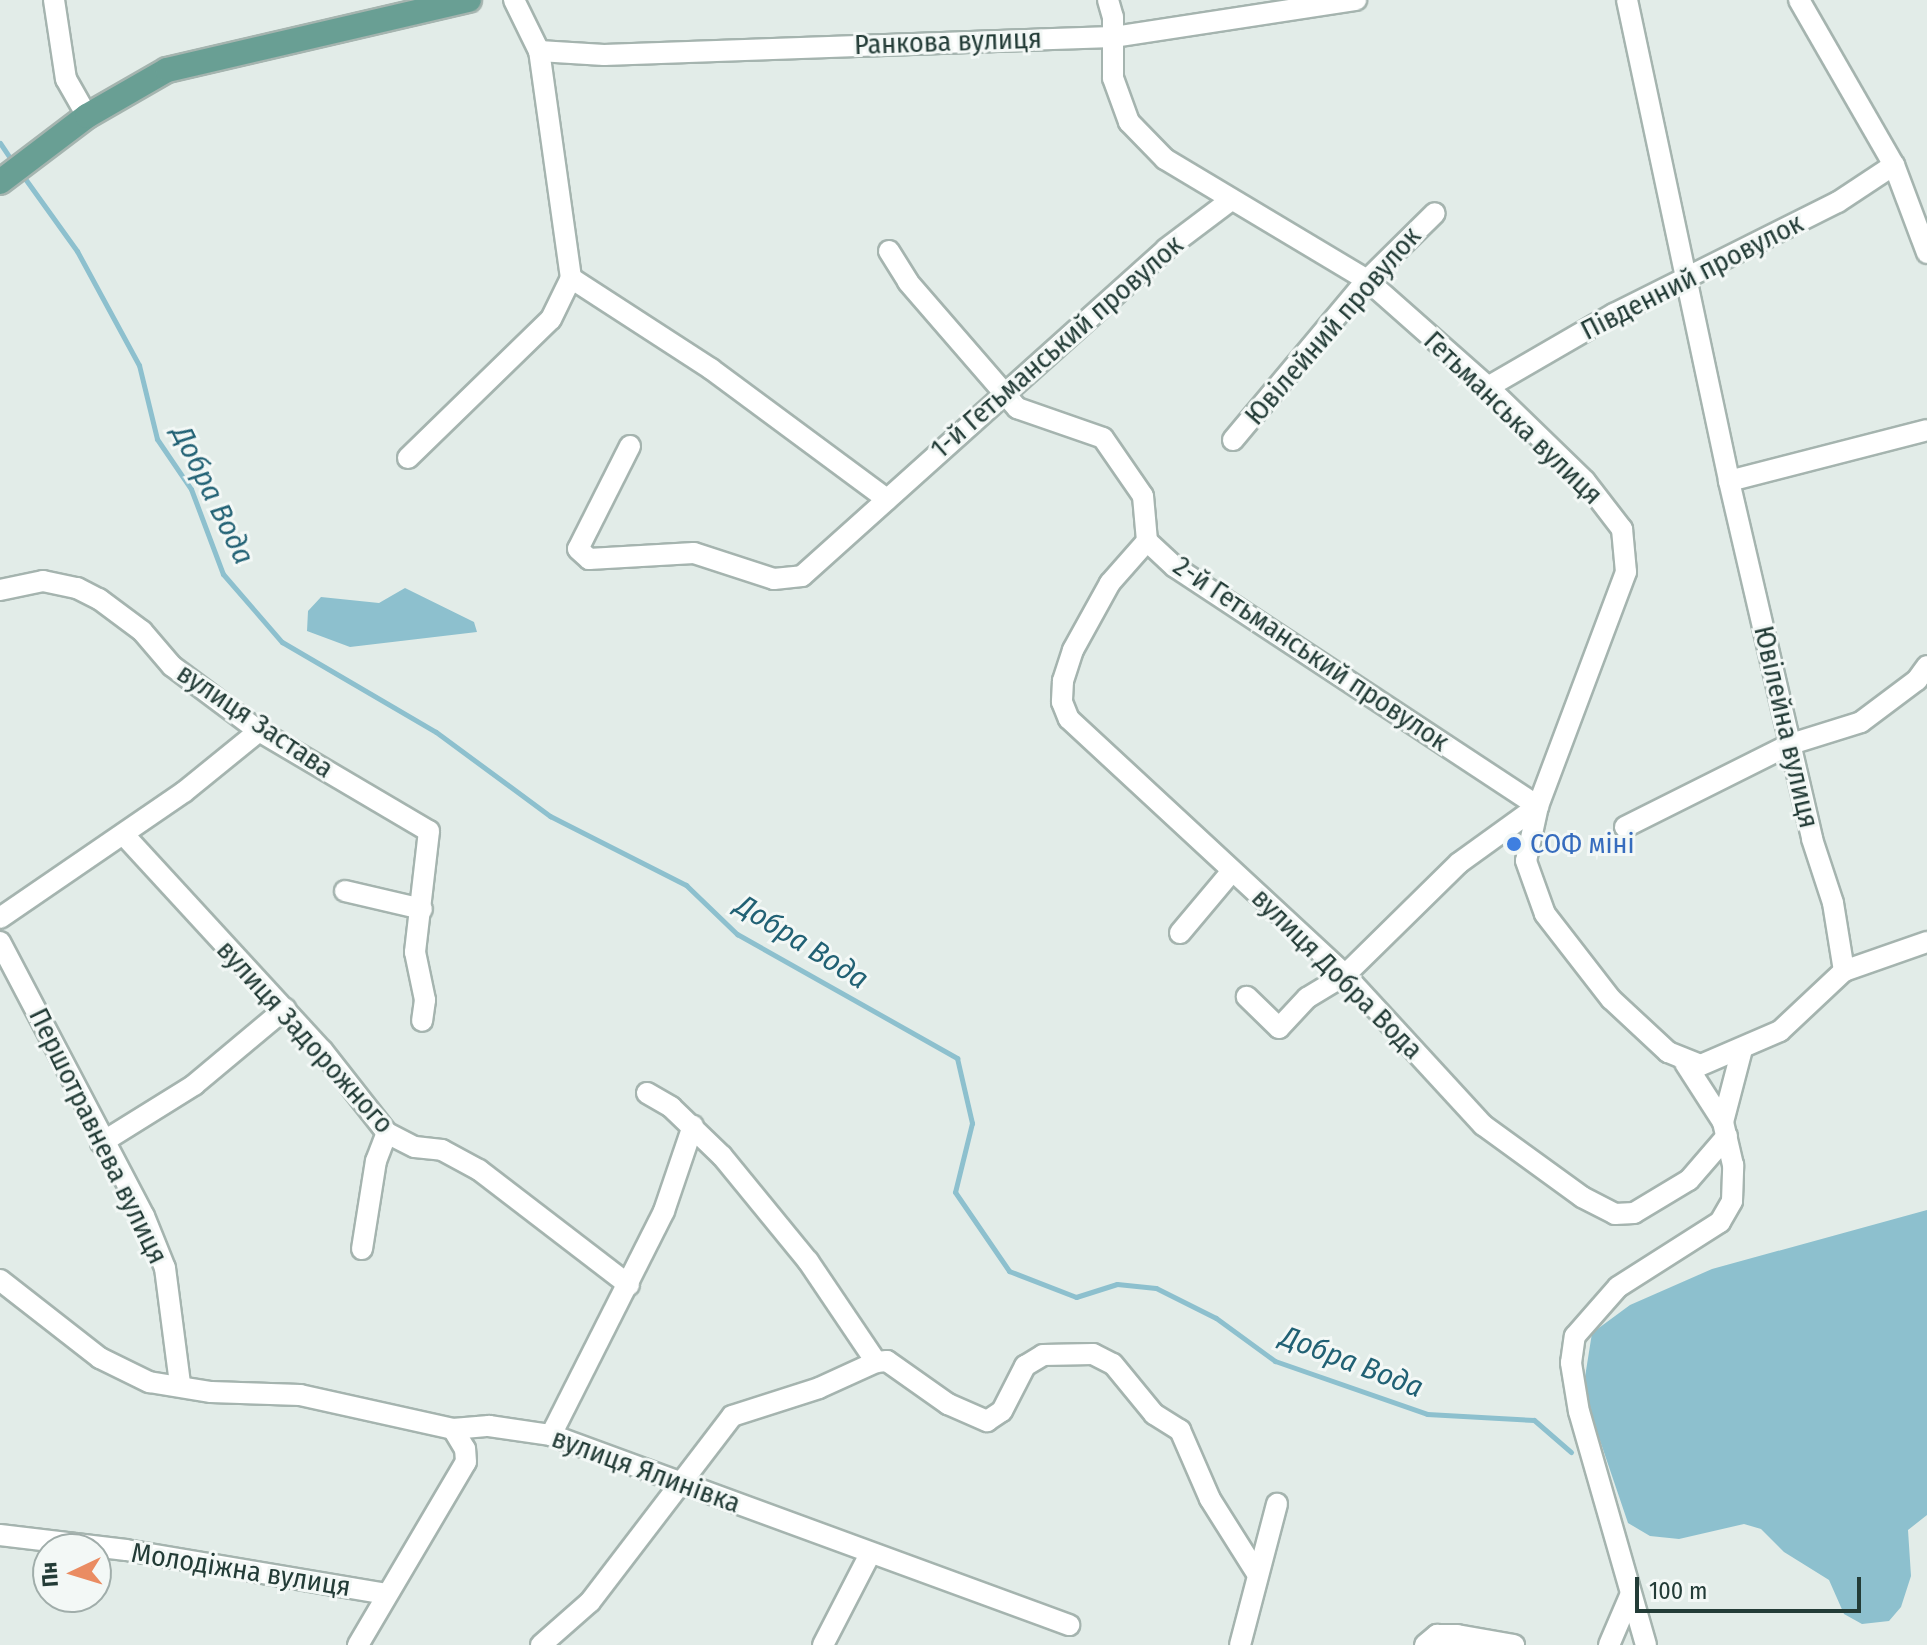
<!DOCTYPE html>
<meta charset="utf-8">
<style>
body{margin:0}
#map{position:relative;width:1927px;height:1645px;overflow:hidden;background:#e2ece8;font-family:"Fira Sans Condensed",sans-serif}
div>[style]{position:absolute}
.water>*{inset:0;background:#8dc0ce}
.stream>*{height:5px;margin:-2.5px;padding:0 2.5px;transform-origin:2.5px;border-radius:2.5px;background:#8dc0ce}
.roads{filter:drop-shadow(2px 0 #a5b4af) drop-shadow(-2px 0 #a5b4af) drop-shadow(0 2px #a5b4af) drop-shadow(0 -2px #a5b4af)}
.minor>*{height:20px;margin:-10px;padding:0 10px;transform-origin:10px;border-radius:10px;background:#fff}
.major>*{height:24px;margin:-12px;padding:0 12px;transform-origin:12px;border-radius:12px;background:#699f94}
.dots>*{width:22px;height:22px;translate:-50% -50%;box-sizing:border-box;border:4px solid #f3f8f6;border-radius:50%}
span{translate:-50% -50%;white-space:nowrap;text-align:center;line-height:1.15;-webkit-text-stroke:6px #f3f8f6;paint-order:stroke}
.street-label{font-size:28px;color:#233c37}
.shop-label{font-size:28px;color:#366cbe}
.left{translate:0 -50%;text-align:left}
.water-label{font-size:30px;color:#216174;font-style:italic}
.north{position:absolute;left:32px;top:1533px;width:80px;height:80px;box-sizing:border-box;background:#f3f8f6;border:2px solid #a0adaa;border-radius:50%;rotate:266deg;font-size:22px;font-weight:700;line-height:32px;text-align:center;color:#233c37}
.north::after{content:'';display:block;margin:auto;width:28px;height:36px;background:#ea8c62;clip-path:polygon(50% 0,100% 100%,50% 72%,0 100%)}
.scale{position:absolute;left:1635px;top:1577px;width:226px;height:36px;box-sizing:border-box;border:4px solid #233c37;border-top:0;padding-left:10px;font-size:24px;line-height:28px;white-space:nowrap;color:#233c37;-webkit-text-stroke:6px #f3f8f6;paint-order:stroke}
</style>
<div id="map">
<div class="water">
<i style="clip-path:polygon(405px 588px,474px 622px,477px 632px,350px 647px,307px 631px,308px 611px,321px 597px,379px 603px)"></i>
<i style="clip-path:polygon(1927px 1210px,1927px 1515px,1908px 1530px,1911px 1576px,1901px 1607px,1889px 1621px,1862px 1624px,1844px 1614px,1829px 1580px,1784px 1552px,1761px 1529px,1744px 1524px,1679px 1539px,1650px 1536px,1628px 1523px,1591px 1414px,1585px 1377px,1592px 1333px,1630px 1305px,1712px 1269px)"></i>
</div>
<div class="stream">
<i style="left:0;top:143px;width:23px;rotate:56deg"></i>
<i style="left:21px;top:173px;width:96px;rotate:54.3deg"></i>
<i style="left:77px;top:251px;width:130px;rotate:61.5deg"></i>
<i style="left:139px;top:365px;width:76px;rotate:76.3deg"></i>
<i style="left:157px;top:439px;width:60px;rotate:55.8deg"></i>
<i style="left:191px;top:489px;width:91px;rotate:69.4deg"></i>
<i style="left:223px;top:574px;width:90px;rotate:49.1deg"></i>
<i style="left:282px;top:642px;width:178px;rotate:30.3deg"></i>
<i style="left:436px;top:732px;width:142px;rotate:36.4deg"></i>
<i style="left:550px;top:816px;width:153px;rotate:26.9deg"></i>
<i style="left:686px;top:885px;width:71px;rotate:43.9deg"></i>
<i style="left:737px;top:934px;width:253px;rotate:29.4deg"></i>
<i style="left:957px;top:1058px;width:67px;rotate:77deg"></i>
<i style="left:972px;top:1123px;width:71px;rotate:103.8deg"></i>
<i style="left:955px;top:1192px;width:96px;rotate:55.6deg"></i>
<i style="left:1009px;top:1271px;width:72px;rotate:21.2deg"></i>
<i style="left:1076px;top:1297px;width:43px;rotate:-17.6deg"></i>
<i style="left:1117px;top:1284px;width:39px;rotate:6deg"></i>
<i style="left:1156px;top:1288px;width:67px;rotate:26.6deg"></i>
<i style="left:1216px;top:1318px;width:73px;rotate:36.1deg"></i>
<i style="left:1275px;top:1361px;width:161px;rotate:19.2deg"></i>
<i style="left:1427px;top:1414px;width:107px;rotate:3.2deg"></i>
<i style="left:1534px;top:1420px;width:49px;rotate:40.9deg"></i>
</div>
<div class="roads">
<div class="minor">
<i style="left:54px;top:0;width:80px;rotate:81.4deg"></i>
<i style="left:66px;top:79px;width:43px;rotate:60.4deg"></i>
<i style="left:1108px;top:0;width:18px;rotate:74deg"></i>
<i style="left:1113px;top:17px;width:61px;rotate:90deg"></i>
<i style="left:1113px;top:78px;width:47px;rotate:70deg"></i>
<i style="left:1129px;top:122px;width:52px;rotate:45.8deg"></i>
<i style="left:1165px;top:159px;width:235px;rotate:30.9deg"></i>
<i style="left:1367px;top:280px;width:162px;rotate:41.5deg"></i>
<i style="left:1488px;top:387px;width:135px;rotate:44.1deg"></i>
<i style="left:1585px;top:481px;width:61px;rotate:52.4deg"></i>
<i style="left:1622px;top:529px;width:43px;rotate:84.7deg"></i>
<i style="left:1626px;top:572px;width:250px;rotate:110.6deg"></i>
<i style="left:1538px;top:806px;width:56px;rotate:102.3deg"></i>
<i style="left:1526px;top:861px;width:56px;rotate:70.3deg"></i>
<i style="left:1545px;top:914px;width:108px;rotate:52.2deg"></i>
<i style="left:1611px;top:999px;width:78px;rotate:42.9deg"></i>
<i style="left:1668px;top:1052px;width:35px;rotate:22deg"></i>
<i style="left:1701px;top:1065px;width:86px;rotate:-23.3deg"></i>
<i style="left:1780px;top:1031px;width:88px;rotate:-43.2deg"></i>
<i style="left:1844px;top:971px;width:88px;rotate:-19.3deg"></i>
<i style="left:1627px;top:0;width:492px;rotate:78deg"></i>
<i style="left:1729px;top:481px;width:367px;rotate:76.9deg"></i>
<i style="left:1812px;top:839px;width:67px;rotate:71.8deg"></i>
<i style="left:1833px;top:903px;width:69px;rotate:80.8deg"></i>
<i style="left:1799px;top:0;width:190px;rotate:60.1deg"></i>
<i style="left:1894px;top:165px;width:94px;rotate:69.4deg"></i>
<i style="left:539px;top:51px;width:65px;rotate:3.5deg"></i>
<i style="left:604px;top:55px;width:509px;rotate:-2.03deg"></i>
<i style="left:1113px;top:37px;width:246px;rotate:-8.7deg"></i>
<i style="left:889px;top:251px;width:36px;rotate:58deg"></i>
<i style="left:908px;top:282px;width:167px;rotate:49.1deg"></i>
<i style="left:1017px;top:408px;width:91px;rotate:19.2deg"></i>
<i style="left:1103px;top:438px;width:70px;rotate:55.4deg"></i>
<i style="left:1143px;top:496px;width:45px;rotate:84.9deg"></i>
<i style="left:1147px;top:541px;width:38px;rotate:43deg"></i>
<i style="left:1175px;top:567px;width:435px;rotate:33.4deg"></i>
<i style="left:1538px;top:806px;width:97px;rotate:144.2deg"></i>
<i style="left:1459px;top:863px;width:160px;rotate:135.5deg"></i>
<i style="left:1345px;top:975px;width:44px;rotate:148.8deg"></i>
<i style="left:1307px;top:998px;width:41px;rotate:133deg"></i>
<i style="left:1279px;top:1028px;width:45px;rotate:-135.9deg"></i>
<i style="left:571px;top:278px;width:167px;rotate:33deg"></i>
<i style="left:711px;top:369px;width:219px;rotate:36.5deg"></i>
<i style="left:1488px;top:387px;width:146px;rotate:-30.1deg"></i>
<i style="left:1614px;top:314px;width:250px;rotate:-26.6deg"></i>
<i style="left:1838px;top:202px;width:67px;rotate:-33.5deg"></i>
<i style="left:1233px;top:440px;width:209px;rotate:-50.1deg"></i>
<i style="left:1367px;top:280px;width:95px;rotate:-44.6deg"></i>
<i style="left:630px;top:446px;width:115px;rotate:116.8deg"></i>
<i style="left:578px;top:549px;width:15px;rotate:42deg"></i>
<i style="left:589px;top:559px;width:105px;rotate:-3.3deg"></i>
<i style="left:694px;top:553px;width:84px;rotate:18deg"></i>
<i style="left:774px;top:579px;width:28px;rotate:-6deg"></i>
<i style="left:802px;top:576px;width:489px;rotate:-41.9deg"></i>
<i style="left:1166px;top:249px;width:81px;rotate:-37deg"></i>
<i style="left:408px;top:458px;width:199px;rotate:-44.2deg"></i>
<i style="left:551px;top:319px;width:46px;rotate:-64deg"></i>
<i style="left:571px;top:278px;width:229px;rotate:-98deg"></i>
<i style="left:539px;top:51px;width:57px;rotate:-116.1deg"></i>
<i style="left:1729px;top:481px;width:204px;rotate:-14.4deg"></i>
<i style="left:1147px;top:541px;width:56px;rotate:131.4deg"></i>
<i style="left:1110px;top:583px;width:77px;rotate:118.9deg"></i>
<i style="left:1073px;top:650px;width:33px;rotate:108deg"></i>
<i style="left:1063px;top:681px;width:21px;rotate:93deg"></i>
<i style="left:1062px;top:702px;width:18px;rotate:68deg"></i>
<i style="left:1069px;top:719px;width:376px;rotate:42.8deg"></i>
<i style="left:1345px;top:975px;width:204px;rotate:47.4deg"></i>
<i style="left:1483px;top:1125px;width:122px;rotate:36deg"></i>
<i style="left:1582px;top:1197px;width:37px;rotate:27deg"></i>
<i style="left:1615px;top:1214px;width:19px;rotate:-3deg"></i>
<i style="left:1634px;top:1213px;width:64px;rotate:-31deg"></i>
<i style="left:1689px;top:1180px;width:58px;rotate:-49.2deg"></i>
<i style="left:0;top:590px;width:44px;rotate:-11.8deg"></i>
<i style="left:43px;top:581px;width:35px;rotate:12deg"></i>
<i style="left:77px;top:588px;width:25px;rotate:27deg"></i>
<i style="left:99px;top:599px;width:54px;rotate:36.7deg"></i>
<i style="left:142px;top:631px;width:46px;rotate:49.4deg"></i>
<i style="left:172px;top:666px;width:109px;rotate:36.8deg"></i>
<i style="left:259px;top:731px;width:197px;rotate:30.5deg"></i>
<i style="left:429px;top:831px;width:122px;rotate:96.6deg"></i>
<i style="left:415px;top:952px;width:49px;rotate:78.2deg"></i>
<i style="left:425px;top:1000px;width:21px;rotate:98deg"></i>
<i style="left:1625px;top:827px;width:186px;rotate:-26.6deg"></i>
<i style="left:1791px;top:744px;width:73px;rotate:-17.4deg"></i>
<i style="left:1861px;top:722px;width:70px;rotate:-36.9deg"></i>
<i style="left:1917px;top:680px;width:17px;rotate:-54deg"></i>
<i style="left:124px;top:835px;width:292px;rotate:47.4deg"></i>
<i style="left:322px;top:1050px;width:105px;rotate:51.9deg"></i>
<i style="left:387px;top:1133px;width:31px;rotate:27deg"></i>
<i style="left:415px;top:1147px;width:27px;rotate:6deg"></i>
<i style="left:442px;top:1150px;width:42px;rotate:28.4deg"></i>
<i style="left:479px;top:1170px;width:189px;rotate:37.5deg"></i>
<i style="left:345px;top:891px;width:79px;rotate:13.2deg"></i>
<i style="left:0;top:918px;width:223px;rotate:-34.4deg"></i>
<i style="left:184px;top:792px;width:97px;rotate:-39.1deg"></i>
<i style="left:1180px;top:933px;width:81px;rotate:-50deg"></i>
<i style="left:0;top:942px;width:310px;rotate:62.3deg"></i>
<i style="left:144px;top:1216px;width:56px;rotate:68deg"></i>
<i style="left:165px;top:1268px;width:117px;rotate:82.6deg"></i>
<i style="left:1685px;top:1063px;width:70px;rotate:57.2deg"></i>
<i style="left:647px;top:1093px;width:28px;rotate:30deg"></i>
<i style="left:671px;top:1107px;width:71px;rotate:43.9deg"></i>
<i style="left:722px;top:1156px;width:136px;rotate:50.7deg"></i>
<i style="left:808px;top:1261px;width:122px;rotate:56deg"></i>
<i style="left:101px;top:1143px;width:110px;rotate:-31.9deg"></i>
<i style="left:194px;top:1085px;width:119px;rotate:-39.9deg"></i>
<i style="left:362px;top:1249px;width:89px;rotate:-81deg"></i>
<i style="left:376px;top:1161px;width:30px;rotate:-69deg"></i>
<i style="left:0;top:1280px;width:127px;rotate:38deg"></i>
<i style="left:100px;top:1358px;width:55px;rotate:26.1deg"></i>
<i style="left:149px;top:1382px;width:63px;rotate:9.2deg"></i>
<i style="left:211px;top:1392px;width:89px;rotate:1.9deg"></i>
<i style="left:300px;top:1395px;width:157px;rotate:12.5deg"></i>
<i style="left:453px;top:1429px;width:36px;rotate:-5deg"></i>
<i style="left:489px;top:1426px;width:63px;rotate:8.3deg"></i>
<i style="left:551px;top:1435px;width:552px;rotate:20.14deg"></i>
<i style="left:551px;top:1435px;width:251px;rotate:-63.2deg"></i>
<i style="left:664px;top:1211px;width:90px;rotate:-71.2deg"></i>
<i style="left:0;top:1535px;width:127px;rotate:6.8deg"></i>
<i style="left:126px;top:1550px;width:265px;rotate:9.6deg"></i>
<i style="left:358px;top:1645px;width:212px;rotate:-59.5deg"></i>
<i style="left:466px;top:1462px;width:13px;rotate:-94deg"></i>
<i style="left:465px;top:1449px;width:23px;rotate:-121deg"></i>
<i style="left:541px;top:1645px;width:65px;rotate:-41.3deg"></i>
<i style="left:590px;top:1602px;width:234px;rotate:-52.6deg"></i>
<i style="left:732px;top:1416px;width:91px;rotate:-17.8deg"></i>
<i style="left:819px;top:1388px;width:63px;rotate:-24.5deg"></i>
<i style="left:876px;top:1362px;width:11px;rotate:-5deg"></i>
<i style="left:887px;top:1361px;width:75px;rotate:35.2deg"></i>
<i style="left:948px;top:1404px;width:43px;rotate:23.6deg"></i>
<i style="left:987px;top:1421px;width:18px;rotate:-34deg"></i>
<i style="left:1002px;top:1411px;width:51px;rotate:-62.9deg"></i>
<i style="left:1025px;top:1366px;width:21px;rotate:-31deg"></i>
<i style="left:1043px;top:1355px;width:50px;rotate:-1.1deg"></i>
<i style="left:1093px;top:1354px;width:22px;rotate:27deg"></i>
<i style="left:1113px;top:1364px;width:65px;rotate:50.6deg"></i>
<i style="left:1154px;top:1414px;width:31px;rotate:32deg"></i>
<i style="left:1180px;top:1430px;width:75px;rotate:66.5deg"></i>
<i style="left:1210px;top:1499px;width:86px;rotate:57.8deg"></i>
<i style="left:823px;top:1645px;width:102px;rotate:-62.7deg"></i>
<i style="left:1240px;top:1645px;width:146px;rotate:-75.3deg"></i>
<i style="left:1425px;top:1645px;width:16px;rotate:-40deg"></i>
<i style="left:1437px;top:1635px;width:20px"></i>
<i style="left:1457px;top:1635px;width:58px;rotate:10deg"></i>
<i style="left:1609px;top:1645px;width:53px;rotate:-66.8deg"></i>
<i style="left:1646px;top:1645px;width:242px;rotate:-106deg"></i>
<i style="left:1579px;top:1412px;width:50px;rotate:-99.3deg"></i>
<i style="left:1571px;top:1363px;width:27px;rotate:-82deg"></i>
<i style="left:1575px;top:1336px;width:65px;rotate:-48.7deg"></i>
<i style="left:1618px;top:1287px;width:121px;rotate:-32.5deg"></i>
<i style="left:1720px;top:1222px;width:24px;rotate:-60deg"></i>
<i style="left:1732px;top:1201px;width:36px;rotate:-88deg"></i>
<i style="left:1733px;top:1165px;width:44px;rotate:-103.1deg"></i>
<i style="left:1723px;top:1122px;width:75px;rotate:-75.4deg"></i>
</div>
<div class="major">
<i style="left:0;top:182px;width:109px;rotate:-37.2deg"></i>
<i style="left:87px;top:116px;width:92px;rotate:-29.9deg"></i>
<i style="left:167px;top:70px;width:310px;rotate:-13.1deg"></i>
</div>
</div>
<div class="dots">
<i style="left:1514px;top:844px;background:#3f7fe0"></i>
</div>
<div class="street-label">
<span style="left:948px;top:42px;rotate:-2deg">Ранкова вулиця</span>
<span style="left:1692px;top:277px;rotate:-27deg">Південний провулок</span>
<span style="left:1333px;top:326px;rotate:-49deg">Ювілейний провулок</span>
<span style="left:1057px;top:347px;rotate:-41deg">1-й Гетьманський провулок</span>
<span style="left:1513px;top:418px;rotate:44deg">Гетьманська вулиця</span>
<span style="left:1311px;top:654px;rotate:34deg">2-й Гетьманський провулок</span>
<span style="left:255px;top:721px;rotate:34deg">вулиця Застава</span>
<span style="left:1786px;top:727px;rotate:77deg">Ювілейна вулиця</span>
<span style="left:1337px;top:974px;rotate:45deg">вулиця Добра Вода</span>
<span style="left:305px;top:1037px;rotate:48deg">вулиця Задорожного</span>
<span style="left:98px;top:1136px;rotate:64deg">Першотравнева вулиця</span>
<span style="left:646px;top:1471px;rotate:20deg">вулиця Ялинівка</span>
<span style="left:241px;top:1570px;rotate:9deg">Молодіжна вулиця</span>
</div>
<div class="shop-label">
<span class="left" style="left:1530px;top:844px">СОФ міні</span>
</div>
<div class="water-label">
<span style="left:213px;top:495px;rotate:64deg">Добра Вода</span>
<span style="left:802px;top:942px;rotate:32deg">Добра Вода</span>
<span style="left:1352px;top:1362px;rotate:21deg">Добра Вода</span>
</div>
<div class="north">Пн</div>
<div class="scale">100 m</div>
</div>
